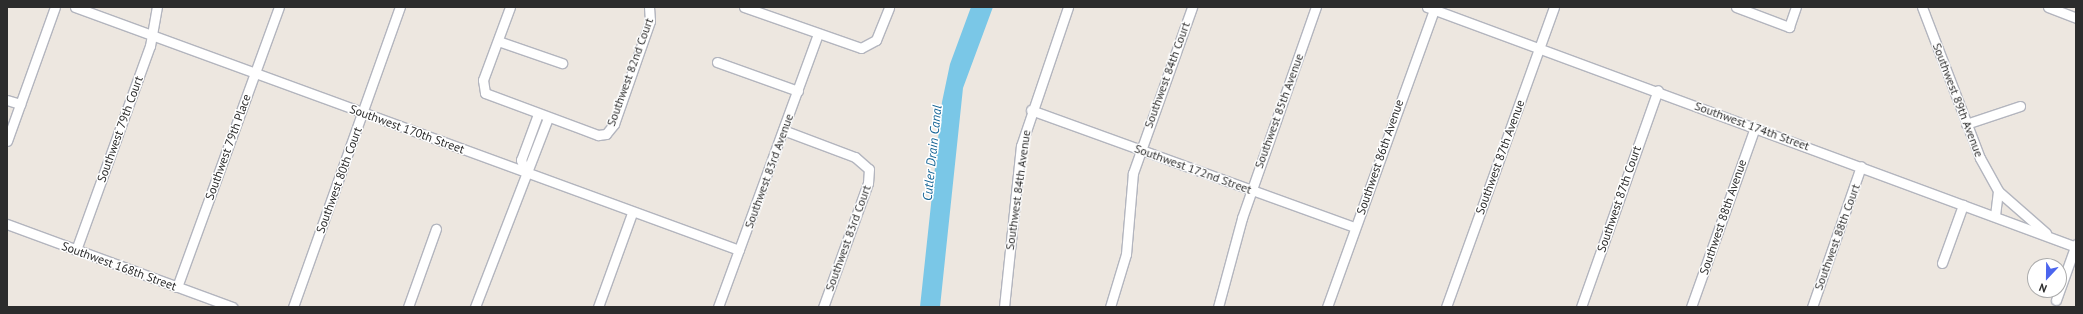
<!DOCTYPE html>
<style>
body{margin:0}
#map{position:relative;width:2083px;height:314px;overflow:hidden;background:#ede7e0;font-family:"PT Sans",sans-serif}
div>[style]{position:absolute}
.water>*{inset:0;background:#7ac7e7}
.roads{filter:drop-shadow(1px 0 #b3b5be) drop-shadow(-1px 0 #b3b5be) drop-shadow(0 1px #b3b5be) drop-shadow(0 -1px #b3b5be)}
.minor>*{height:9px;margin:-4.5px;padding:0 4.5px;transform-origin:4.5px;border-radius:4.5px;background:#fff}
span{translate:-50% -50%;white-space:nowrap;text-align:center;line-height:1.15;-webkit-text-stroke:3px #fff;paint-order:stroke}
.street-label{font-size:12px;color:#2c2c2c}
.water-label{font-size:13px;color:#176696;font-style:italic}
.frame{position:absolute;inset:0;border:8px solid #2c2c2c;pointer-events:none}
.north{position:absolute;left:2027px;top:258px;width:40px;height:40px;box-sizing:border-box;background:#fff;border:1px solid #ababab;border-radius:50%;rotate:202deg;font-size:11px;font-weight:700;line-height:16px;text-align:center;color:#2c2c2c}
.north::after{content:'';display:block;margin:auto;width:14px;height:18px;background:#4b65ee;clip-path:polygon(50% 0,100% 100%,50% 72%,0 100%)}
</style>
<div id="map">
<div class="water">
<i style="clip-path:polygon(971px 7px,993px 7px,963px 88px,940px 307px,920px 307px,942px 102px,950px 64px)"></i>
</div>
<div class="roads">
<div class="minor">
<i style="left:75px;top:7px;width:707px;rotate:20.1deg"></i>
<i style="left:510px;top:7px;width:78px;rotate:110.3deg"></i>
<i style="left:483px;top:80px;width:13px;rotate:81deg"></i>
<i style="left:485px;top:93px;width:121px;rotate:20.4deg"></i>
<i style="left:598px;top:135px;width:8px;rotate:-7deg"></i>
<i style="left:606px;top:134px;width:13px;rotate:-51deg"></i>
<i style="left:614px;top:124px;width:109px;rotate:-70.7deg"></i>
<i style="left:650px;top:21px;width:14px;rotate:-94deg"></i>
<i style="left:744px;top:7px;width:124px;rotate:19.3deg"></i>
<i style="left:861px;top:48px;width:17px;rotate:-28deg"></i>
<i style="left:876px;top:40px;width:35px;rotate:-68deg"></i>
<i style="left:1427px;top:7px;width:692px;rotate:20.29deg"></i>
<i style="left:1736px;top:7px;width:57px;rotate:20.7deg"></i>
<i style="left:1789px;top:27px;width:21px;rotate:-71deg"></i>
<i style="left:1922px;top:7px;width:162px;rotate:69deg"></i>
<i style="left:1980px;top:158px;width:38px;rotate:61deg"></i>
<i style="left:1998px;top:191px;width:25px;rotate:97deg"></i>
<i style="left:2048px;top:7px;width:30px;rotate:21deg"></i>
<i style="left:498px;top:41px;width:68px;rotate:19deg"></i>
<i style="left:717px;top:62px;width:86px;rotate:19.7deg"></i>
<i style="left:7px;top:100px;width:14px;rotate:17deg"></i>
<i style="left:1031px;top:110px;width:344px;rotate:19.9deg"></i>
<i style="left:1966px;top:124px;width:57px;rotate:-18.4deg"></i>
<i style="left:783px;top:130px;width:77px;rotate:20.6deg"></i>
<i style="left:855px;top:157px;width:18px;rotate:41deg"></i>
<i style="left:869px;top:169px;width:14px;rotate:94deg"></i>
<i style="left:868px;top:183px;width:132px;rotate:109.9deg"></i>
<i style="left:7px;top:141px;width:142px;rotate:-70.3deg"></i>
<i style="left:525px;top:172px;width:13px;rotate:-108deg"></i>
<i style="left:521px;top:160px;width:49px;rotate:-69.7deg"></i>
<i style="left:1998px;top:191px;width:64px;rotate:41.2deg"></i>
<i style="left:7px;top:224px;width:240px;rotate:20.2deg"></i>
<i style="left:76px;top:250px;width:217px;rotate:-70.1deg"></i>
<i style="left:150px;top:46px;width:40px;rotate:-80deg"></i>
<i style="left:1942px;top:263px;width:62px;rotate:-70.1deg"></i>
<i style="left:177px;top:287px;width:298px;rotate:-70deg"></i>
<i style="left:2056px;top:300px;width:59px;rotate:-70.3deg"></i>
<i style="left:293px;top:307px;width:319px;rotate:-70.4deg"></i>
<i style="left:408px;top:307px;width:83px;rotate:-70.3deg"></i>
<i style="left:475px;top:307px;width:203px;rotate:-68.9deg"></i>
<i style="left:598px;top:307px;width:100px;rotate:-70.1deg"></i>
<i style="left:718px;top:307px;width:291px;rotate:-69.9deg"></i>
<i style="left:1004px;top:307px;width:162px;rotate:-84deg"></i>
<i style="left:1021px;top:146px;width:147px;rotate:-71.3deg"></i>
<i style="left:1110px;top:307px;width:55px;rotate:-73.2deg"></i>
<i style="left:1126px;top:254px;width:81px;rotate:-85.1deg"></i>
<i style="left:1133px;top:173px;width:176px;rotate:-70.4deg"></i>
<i style="left:1218px;top:307px;width:92px;rotate:-74.9deg"></i>
<i style="left:1242px;top:218px;width:224px;rotate:-70.7deg"></i>
<i style="left:1327px;top:307px;width:319px;rotate:-70.2deg"></i>
<i style="left:1446px;top:307px;width:319px;rotate:-70.2deg"></i>
<i style="left:1581px;top:307px;width:230px;rotate:-70.5deg"></i>
<i style="left:1691px;top:307px;width:191px;rotate:-70.4deg"></i>
<i style="left:1812px;top:307px;width:149px;rotate:-70.8deg"></i>
</div>
</div>
<div class="street-label">
<span style="left:630px;top:72px;rotate:-70deg">Southwest 82nd Court</span>
<span style="left:1167px;top:75px;rotate:-70deg">Southwest 84th Court</span>
<span style="left:1958px;top:100px;rotate:69deg">Southwest 89th Avenue</span>
<span style="left:1279px;top:111px;rotate:-70deg">Southwest 85th Avenue</span>
<span style="left:1752px;top:126px;rotate:20deg">Southwest 174th Street</span>
<span style="left:120px;top:129px;rotate:-70deg">Southwest 79th Court</span>
<span style="left:407px;top:129px;rotate:20deg">Southwest 170th Street</span>
<span style="left:228px;top:147px;rotate:-70deg">Southwest 79th Place</span>
<span style="left:1380px;top:157px;rotate:-71deg">Southwest 86th Avenue</span>
<span style="left:1500px;top:157px;rotate:-70deg">Southwest 87th Avenue</span>
<span style="left:1193px;top:169px;rotate:20deg">Southwest 172nd Street</span>
<span style="left:769px;top:171px;rotate:-70deg">Southwest 83rd Avenue</span>
<span style="left:339px;top:180px;rotate:-70deg">Southwest 80th Court</span>
<span style="left:1018px;top:190px;rotate:-82deg">Southwest 84th Avenue</span>
<span style="left:1619px;top:199px;rotate:-71deg">Southwest 87th Court</span>
<span style="left:1723px;top:217px;rotate:-71deg">Southwest 88th Avenue</span>
<span style="left:1837px;top:237px;rotate:-70deg">Southwest 88th Court</span>
<span style="left:848px;top:238px;rotate:-70deg">Southwest 83rd Court</span>
<span style="left:119px;top:266px;rotate:20deg">Southwest 168th Street</span>
</div>
<div class="water-label">
<span style="left:933px;top:153px;rotate:-84deg">Cutler Drain Canal</span>
</div>
<div class="frame"></div>
<div class="north">N</div>
</div>
